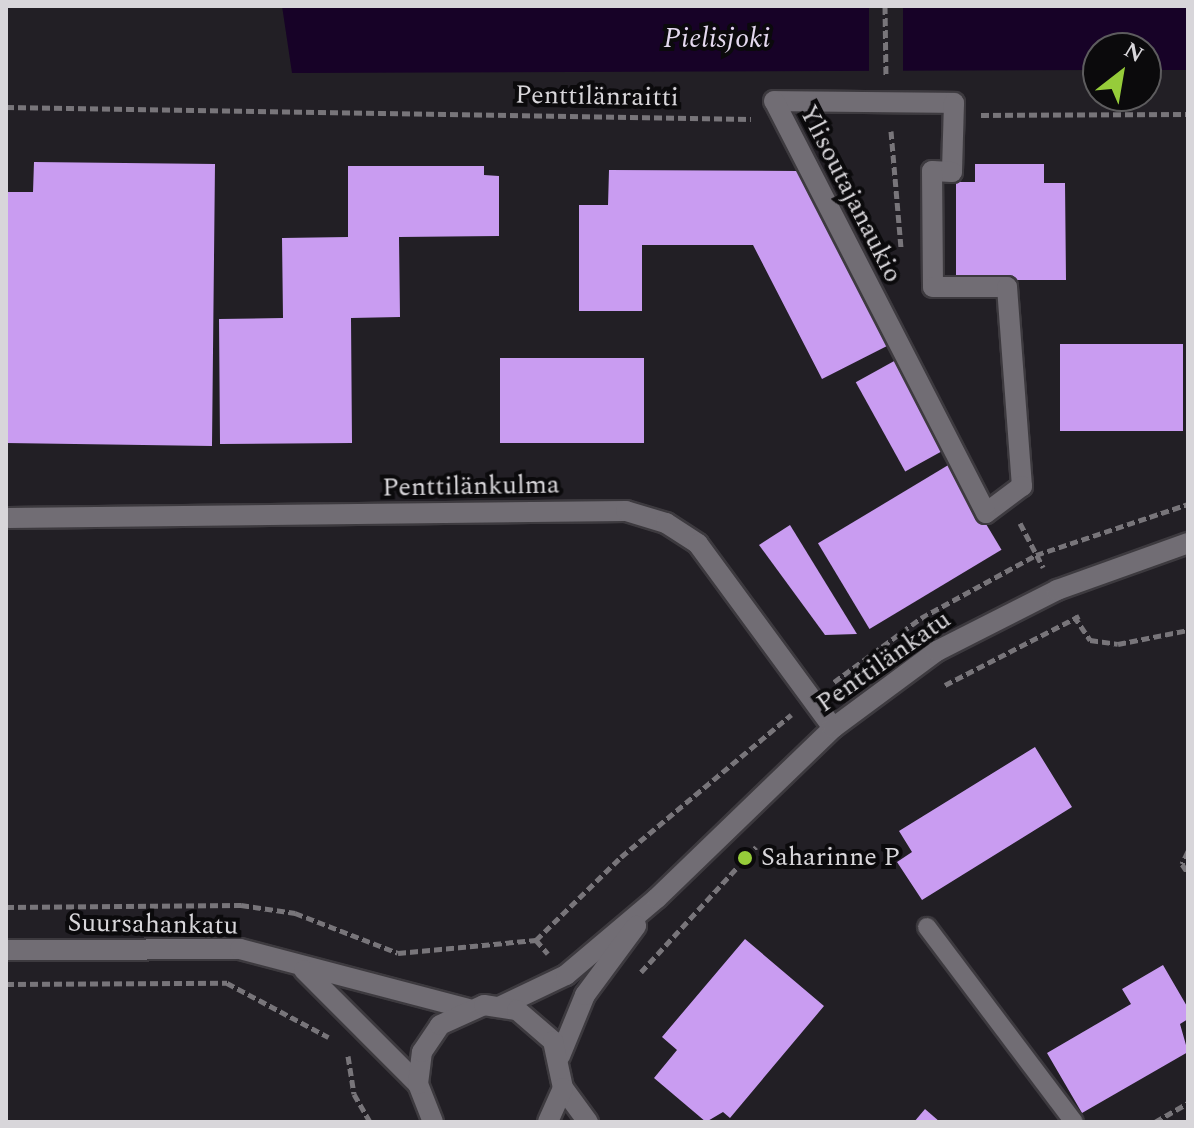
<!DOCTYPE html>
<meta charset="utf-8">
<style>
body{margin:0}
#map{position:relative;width:1194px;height:1128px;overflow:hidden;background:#221f25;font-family:Spectral,serif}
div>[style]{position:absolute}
.water>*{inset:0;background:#170227}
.pier>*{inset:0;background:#221f25;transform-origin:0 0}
.building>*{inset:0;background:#c99cf1;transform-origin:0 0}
.path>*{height:5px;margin-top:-2.5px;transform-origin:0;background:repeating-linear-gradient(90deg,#78757a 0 8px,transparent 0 12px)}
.roads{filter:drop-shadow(2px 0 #3d3a3f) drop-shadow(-2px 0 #3d3a3f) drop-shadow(0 2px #3d3a3f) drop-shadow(0 -2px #3d3a3f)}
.service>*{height:18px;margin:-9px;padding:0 9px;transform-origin:9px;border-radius:9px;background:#716d74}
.pedestrian>*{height:20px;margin:-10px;padding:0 10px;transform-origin:10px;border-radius:10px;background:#716d74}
.minor>*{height:20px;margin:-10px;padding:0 10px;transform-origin:10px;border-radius:10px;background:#716d74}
.tertiary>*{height:20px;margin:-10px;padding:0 10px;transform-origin:10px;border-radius:10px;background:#716d74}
.dots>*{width:22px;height:22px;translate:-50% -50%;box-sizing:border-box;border:4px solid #0b0a0c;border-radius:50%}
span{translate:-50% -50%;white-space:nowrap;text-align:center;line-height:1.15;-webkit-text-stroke:8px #0b0a0c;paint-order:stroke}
.street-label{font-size:26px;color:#d8d6da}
.poi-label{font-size:26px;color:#d8d6da}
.left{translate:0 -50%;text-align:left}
.water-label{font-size:28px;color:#e4d9ef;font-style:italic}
.frame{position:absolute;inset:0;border:8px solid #d8d6da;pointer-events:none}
.north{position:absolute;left:1082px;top:32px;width:80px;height:80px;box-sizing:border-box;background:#0b0a0c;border:2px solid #5d5c5e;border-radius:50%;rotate:31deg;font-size:22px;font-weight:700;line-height:32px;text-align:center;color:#d8d6da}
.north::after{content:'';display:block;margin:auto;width:28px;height:36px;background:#96cc3a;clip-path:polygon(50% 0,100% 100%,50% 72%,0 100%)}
</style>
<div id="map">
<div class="water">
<i style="clip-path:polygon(282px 6px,1188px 6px,1188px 70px,1146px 70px,1146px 48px,1098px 48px,1098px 70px,292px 73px)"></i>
</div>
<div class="pier">
<i style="left:869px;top:6px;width:34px;height:69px"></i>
</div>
<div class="building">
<i style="clip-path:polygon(34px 162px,215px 164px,212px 446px,6px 443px,6px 192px,33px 192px)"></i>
<i style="clip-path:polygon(975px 164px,1044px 164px,1044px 183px,1065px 183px,1066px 280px,956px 280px,956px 182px,975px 182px)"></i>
<i style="clip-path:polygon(348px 166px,484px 166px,484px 175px,499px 176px,499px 236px,399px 237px,400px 317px,351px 318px,352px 443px,220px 444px,219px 319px,283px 318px,282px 238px,348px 237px)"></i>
<i style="clip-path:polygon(609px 170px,797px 171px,887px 346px,822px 379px,753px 245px,642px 245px,642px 311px,579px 311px,579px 205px,608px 205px)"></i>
<i style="left:1060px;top:344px;width:123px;height:87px"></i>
<i style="left:500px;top:358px;width:144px;height:85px"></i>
<i style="left:896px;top:360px;width:102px;height:46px;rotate:61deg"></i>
<i style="left:950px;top:464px;width:100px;height:154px;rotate:59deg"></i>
<i style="clip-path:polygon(790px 525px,857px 634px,825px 635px,759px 545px)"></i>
<i style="clip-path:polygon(1035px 747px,1072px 807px,922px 900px,897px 862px,912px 852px,899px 831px)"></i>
<i style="clip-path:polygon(745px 939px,824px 1006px,730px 1118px,723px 1112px,706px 1122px,654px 1078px,677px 1050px,662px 1037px)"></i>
<i style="clip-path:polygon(1163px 965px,1188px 1008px,1188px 1019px,1180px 1024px,1188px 1052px,1082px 1113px,1047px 1053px,1131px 1004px,1122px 989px)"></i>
<i style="clip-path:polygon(925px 1109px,940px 1122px,914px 1122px)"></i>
</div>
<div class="path">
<i style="left:885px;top:6px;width:71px;rotate:89.2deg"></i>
<i style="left:6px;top:107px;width:745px;rotate:0.92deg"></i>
<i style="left:981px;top:115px;width:207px;rotate:-0.3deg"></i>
<i style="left:891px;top:131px;width:117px;rotate:85.1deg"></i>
<i style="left:1020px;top:523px;width:50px;rotate:62.4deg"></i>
<i style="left:1074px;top:616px;width:29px;rotate:56deg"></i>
<i style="left:1090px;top:640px;width:28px;rotate:8deg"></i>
<i style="left:1118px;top:644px;width:71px;rotate:-11.3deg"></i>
<i style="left:834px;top:682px;width:108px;rotate:-36.3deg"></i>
<i style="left:921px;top:618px;width:131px;rotate:-28.7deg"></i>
<i style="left:1036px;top:555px;width:160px;rotate:-18.5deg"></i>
<i style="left:945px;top:685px;width:151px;rotate:-27.2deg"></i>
<i style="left:1188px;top:851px;width:14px;rotate:115deg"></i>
<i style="left:1182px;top:864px;width:11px;rotate:56deg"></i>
<i style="left:6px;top:907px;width:235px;rotate:-0.5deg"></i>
<i style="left:241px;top:905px;width:55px;rotate:8.4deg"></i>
<i style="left:295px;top:913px;width:110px;rotate:21.2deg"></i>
<i style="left:398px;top:953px;width:139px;rotate:-5.4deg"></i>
<i style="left:536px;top:940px;width:119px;rotate:-44.3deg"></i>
<i style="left:621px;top:857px;width:222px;rotate:-39.9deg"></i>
<i style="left:536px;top:940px;width:18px;rotate:49deg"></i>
<i style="left:641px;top:972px;width:170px;rotate:-47.4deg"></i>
<i style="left:6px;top:984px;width:221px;rotate:-0.3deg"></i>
<i style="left:227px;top:983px;width:115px;rotate:28.1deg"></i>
<i style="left:348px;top:1056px;width:38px;rotate:81deg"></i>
<i style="left:354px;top:1094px;width:32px;rotate:60deg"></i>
<i style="left:1155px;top:1122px;width:38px;rotate:-30deg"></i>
</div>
<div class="roads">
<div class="service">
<i style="left:927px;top:927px;width:244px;rotate:53deg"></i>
</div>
<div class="pedestrian">
<i style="left:774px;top:101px;width:180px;rotate:0.6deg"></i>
<i style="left:954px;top:103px;width:69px;rotate:91.7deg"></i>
<i style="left:952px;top:172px;width:20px;rotate:-177deg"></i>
<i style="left:932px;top:171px;width:116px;rotate:89.5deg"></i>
<i style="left:933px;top:287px;width:74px"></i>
<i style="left:1007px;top:287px;width:200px;rotate:85.7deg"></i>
<i style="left:1022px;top:486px;width:45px;rotate:143.1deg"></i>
<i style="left:986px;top:513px;width:463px;rotate:-117.2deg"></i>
</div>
<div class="minor">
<i style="left:9px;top:518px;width:617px;rotate:-0.65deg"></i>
<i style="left:626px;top:511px;width:42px;rotate:16.7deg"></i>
<i style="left:666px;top:523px;width:38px;rotate:33deg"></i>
<i style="left:698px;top:544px;width:228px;rotate:53.7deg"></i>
<i style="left:6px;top:950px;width:234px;rotate:-0.2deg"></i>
<i style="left:240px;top:949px;width:236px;rotate:14.7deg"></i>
<i style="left:304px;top:970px;width:161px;rotate:45deg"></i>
<i style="left:563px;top:1088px;width:42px;rotate:53.7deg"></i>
</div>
<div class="tertiary">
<i style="left:501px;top:1006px;width:72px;rotate:-25.5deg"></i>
<i style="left:566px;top:975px;width:119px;rotate:-40.2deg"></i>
<i style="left:657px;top:898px;width:245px;rotate:-44deg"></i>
<i style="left:833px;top:728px;width:129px;rotate:-36.5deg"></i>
<i style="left:937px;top:651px;width:135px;rotate:-26.9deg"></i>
<i style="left:1057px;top:590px;width:139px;rotate:-19.7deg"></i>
<i style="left:560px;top:1056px;width:66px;rotate:-67.7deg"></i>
<i style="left:585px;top:995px;width:86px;rotate:-53.5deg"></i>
<i style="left:433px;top:1122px;width:41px;rotate:-111.5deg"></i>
<i style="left:418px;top:1084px;width:32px;rotate:-83deg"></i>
<i style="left:422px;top:1052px;width:32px;rotate:-56deg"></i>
<i style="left:440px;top:1025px;width:48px;rotate:-24.4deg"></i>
<i style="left:484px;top:1005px;width:33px;rotate:9deg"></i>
<i style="left:517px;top:1010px;width:48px;rotate:40.7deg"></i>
<i style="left:553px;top:1041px;width:48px;rotate:78deg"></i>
<i style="left:563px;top:1088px;width:37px;rotate:114deg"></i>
</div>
</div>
<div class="dots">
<i style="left:745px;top:858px;background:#96cc3a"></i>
</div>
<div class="street-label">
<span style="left:597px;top:97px;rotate:1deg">Penttilänraitti</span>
<span style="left:850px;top:194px;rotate:63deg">Ylisoutajanaukio</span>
<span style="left:471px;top:487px;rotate:-1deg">Penttilänkulma</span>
<span style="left:884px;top:662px;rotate:-35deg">Penttilänkatu</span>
<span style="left:153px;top:925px;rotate:1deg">Suursahankatu</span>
</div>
<div class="poi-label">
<span class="left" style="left:761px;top:858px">Saharinne P</span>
</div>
<div class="water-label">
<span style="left:717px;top:39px">Pielisjoki</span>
</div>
<div class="frame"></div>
<div class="north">N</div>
</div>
